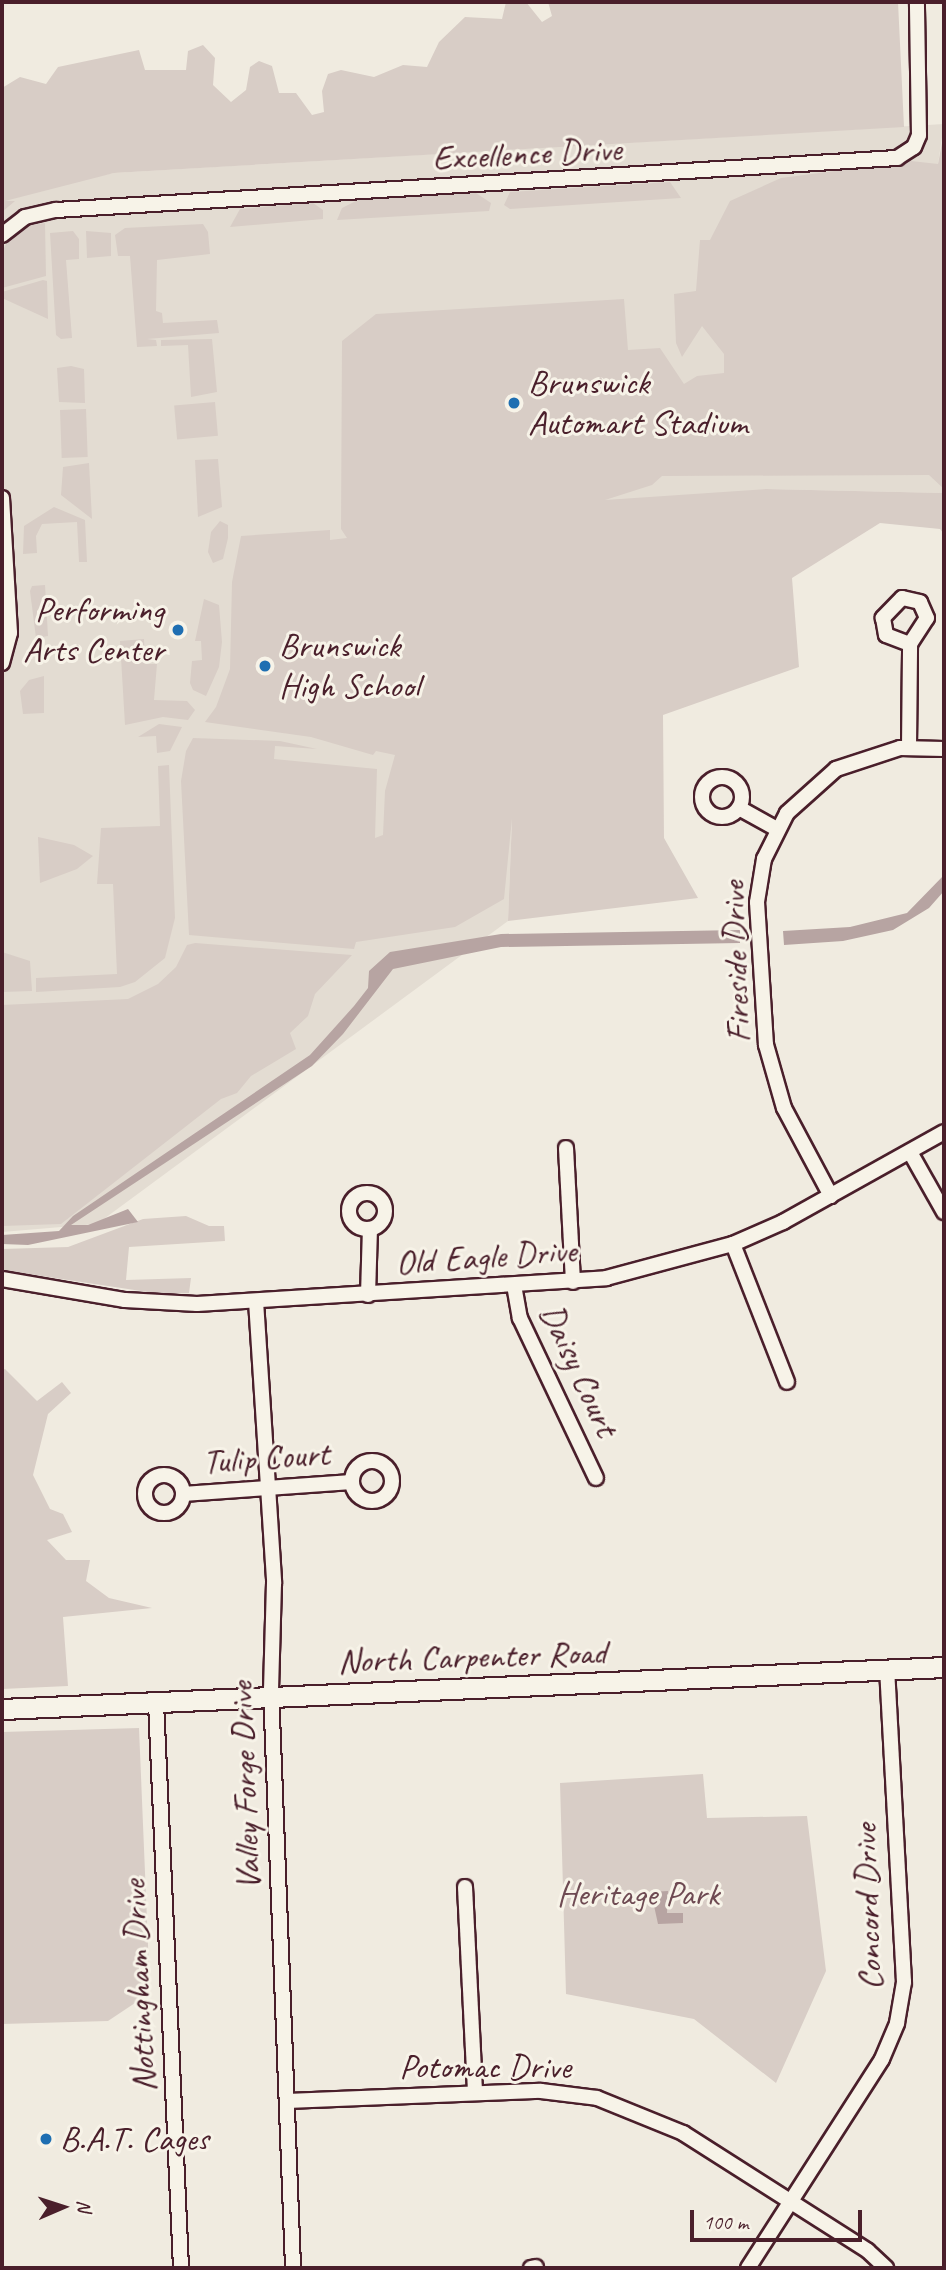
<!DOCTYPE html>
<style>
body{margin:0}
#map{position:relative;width:946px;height:2270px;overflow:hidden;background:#f0ebe0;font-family:Caveat,sans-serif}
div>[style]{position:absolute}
.built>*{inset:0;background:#e3dcd2}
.green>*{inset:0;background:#d8cdc6;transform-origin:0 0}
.water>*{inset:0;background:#b7a4a2}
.roads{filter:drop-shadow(2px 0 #4a1f2b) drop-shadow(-2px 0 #4a1f2b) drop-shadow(0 2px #4a1f2b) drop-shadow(0 -2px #4a1f2b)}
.street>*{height:14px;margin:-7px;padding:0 7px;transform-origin:7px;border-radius:7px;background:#f7f3e8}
.street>.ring{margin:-7px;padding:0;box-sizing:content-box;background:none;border:14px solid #f7f3e8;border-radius:50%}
.secondary>*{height:19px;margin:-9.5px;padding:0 9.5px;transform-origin:9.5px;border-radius:9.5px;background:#f7f3e8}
.dots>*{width:19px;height:19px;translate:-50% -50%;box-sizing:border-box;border:4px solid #f7f3e8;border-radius:50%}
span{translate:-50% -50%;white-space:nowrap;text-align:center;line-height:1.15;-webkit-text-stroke:6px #f7f3e8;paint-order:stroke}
.street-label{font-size:35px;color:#4a1f2b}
.poi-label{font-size:35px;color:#4a1f2b}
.left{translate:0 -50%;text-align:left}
.right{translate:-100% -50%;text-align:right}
.park-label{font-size:35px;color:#6e4a52}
.frame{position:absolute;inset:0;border:4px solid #4a1f2b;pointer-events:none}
.north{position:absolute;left:28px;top:2172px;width:70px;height:70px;-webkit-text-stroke:5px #f7f3e8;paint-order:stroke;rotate:87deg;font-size:19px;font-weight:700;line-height:28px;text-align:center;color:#4a1f2b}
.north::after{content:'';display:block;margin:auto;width:24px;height:32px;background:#4a1f2b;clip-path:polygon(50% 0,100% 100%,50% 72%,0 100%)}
.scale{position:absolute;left:690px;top:2210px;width:172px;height:32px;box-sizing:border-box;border:4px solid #4a1f2b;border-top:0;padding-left:9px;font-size:21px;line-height:24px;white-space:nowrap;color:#4a1f2b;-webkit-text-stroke:5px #f7f3e8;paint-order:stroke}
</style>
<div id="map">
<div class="built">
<i style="clip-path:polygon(944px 124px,938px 164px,944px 493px,766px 489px,600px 534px,517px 687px,508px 921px,97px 1224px,2px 1232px,2px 195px,114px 173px)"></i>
</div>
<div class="green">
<i style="clip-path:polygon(506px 2px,526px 2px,542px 22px,552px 16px,548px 2px,898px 2px,904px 127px,114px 173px,5px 201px,15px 201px,2px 212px,2px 88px,20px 77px,46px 84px,58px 67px,139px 50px,145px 70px,186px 70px,188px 51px,203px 45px,215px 58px,213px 85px,231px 102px,246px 90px,250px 67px,259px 61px,272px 66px,279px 93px,296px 93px,312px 115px,324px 112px,322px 91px,328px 74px,341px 70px,374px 77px,403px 65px,427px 67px,439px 42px,465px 17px,502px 19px)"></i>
<i style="clip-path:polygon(944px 132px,944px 489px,929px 475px,662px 476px,652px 485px,605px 500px,766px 489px,944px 493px,944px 534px,940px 529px,880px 523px,792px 578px,799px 667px,663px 715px,664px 838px,698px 898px,508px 921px,512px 818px,504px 899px,455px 927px,356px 942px,354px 949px,189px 935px,181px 781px,186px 751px,193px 738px,280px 741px,317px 749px,275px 746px,274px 759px,377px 769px,375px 838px,383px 835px,385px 791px,395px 755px,376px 751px,373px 755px,311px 737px,205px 722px,216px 707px,230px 669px,232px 582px,241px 536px,330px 530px,330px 540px,347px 538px,341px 529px,342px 341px,376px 314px,624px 299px,628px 350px,660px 348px,684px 384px,697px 376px,724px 373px,724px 354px,702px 326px,682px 357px,676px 343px,674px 294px,696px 291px,700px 240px,710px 240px,730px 201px,781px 178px,911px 161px,938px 164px)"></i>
<i style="clip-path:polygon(670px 182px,681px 198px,510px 209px,504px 205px,510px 192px)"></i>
<i style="clip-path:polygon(476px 193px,491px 203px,489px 211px,337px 220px,342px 208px,358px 200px)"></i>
<i style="clip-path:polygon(313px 203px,323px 210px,323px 219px,230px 227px,240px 209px)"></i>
<i style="clip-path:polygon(45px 223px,46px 276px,2px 288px,2px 252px,9px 238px,21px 227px)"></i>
<i style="clip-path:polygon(203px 224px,208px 232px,210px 254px,157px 260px,156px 311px,162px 313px,163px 323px,217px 320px,219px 333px,147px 339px,156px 340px,157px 346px,137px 347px,130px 256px,118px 256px,115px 235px,125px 228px)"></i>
<i style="clip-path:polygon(73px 231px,79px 239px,79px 259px,66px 260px,72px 338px,61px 339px,56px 335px,50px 233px)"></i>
<i style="clip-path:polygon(86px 231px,111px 233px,111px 256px,87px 258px)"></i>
<i style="clip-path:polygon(43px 280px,47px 281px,48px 319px,2px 298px,2px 292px)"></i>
<i style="clip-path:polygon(212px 339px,217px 392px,191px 397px,188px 345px,161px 346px,161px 340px)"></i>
<i style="clip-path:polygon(71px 366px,84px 369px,85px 403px,59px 402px,57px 368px)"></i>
<i style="left:215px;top:402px;width:34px;height:41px;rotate:85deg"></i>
<i style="left:86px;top:409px;width:48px;height:26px;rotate:88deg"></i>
<i style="clip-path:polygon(218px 459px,222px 507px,198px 517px,195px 460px)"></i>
<i style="clip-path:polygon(89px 463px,92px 519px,61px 495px,63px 467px)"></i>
<i style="clip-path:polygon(54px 507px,85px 520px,87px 562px,79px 562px,77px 522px,42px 524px,36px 536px,37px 553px,23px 554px,24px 526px)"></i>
<i style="clip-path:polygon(220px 521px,228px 525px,228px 538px,223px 559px,213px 563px,208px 552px,211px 532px)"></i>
<i style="clip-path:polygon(45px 585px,48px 636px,36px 638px,30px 591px,32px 586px)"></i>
<i style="clip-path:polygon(204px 599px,219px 605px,222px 642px,219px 667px,206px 696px,193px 690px,190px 683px,192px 661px,202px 660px,201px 641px,195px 641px)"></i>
<i style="clip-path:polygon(144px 639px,145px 664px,157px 664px,154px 700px,187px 701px,195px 710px,188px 720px,163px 717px,125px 725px,120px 641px)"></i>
<i style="clip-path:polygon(44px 676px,44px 713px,23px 714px,20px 691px,29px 680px)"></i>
<i style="clip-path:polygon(159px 724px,182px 727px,170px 751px,157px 753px,156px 736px,138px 737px)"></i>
<i style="clip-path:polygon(169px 765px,175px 918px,165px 958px,135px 982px,120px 987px,36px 992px,36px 978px,117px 974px,113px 884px,97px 884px,101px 828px,160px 826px,158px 766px)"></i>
<i style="clip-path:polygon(38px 837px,74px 845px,93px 856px,77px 869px,40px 883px)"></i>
<i style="clip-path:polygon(195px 943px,352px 955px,315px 994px,308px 1016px,290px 1033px,296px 1049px,251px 1076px,237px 1093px,221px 1099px,61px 1224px,2px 1226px,2px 1005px,128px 999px,158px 984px,176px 967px,187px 945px)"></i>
<i style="clip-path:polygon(2px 952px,30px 961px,32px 991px,2px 992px)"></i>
<i style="clip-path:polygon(186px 1216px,209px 1226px,224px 1226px,225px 1241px,129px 1247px,126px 1280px,191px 1278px,189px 1293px,161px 1294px,2px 1270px,2px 1249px,68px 1247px,143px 1219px)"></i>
<i style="clip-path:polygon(5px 1369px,37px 1401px,62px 1382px,71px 1393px,48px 1414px,33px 1475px,50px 1509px,63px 1514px,72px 1532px,47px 1540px,66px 1560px,90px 1560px,86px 1581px,109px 1598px,152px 1608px,63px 1617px,68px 1686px,2px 1689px,2px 1370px)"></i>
<i style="clip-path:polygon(139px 1728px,150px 1993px,108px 2021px,2px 2024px,2px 1732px)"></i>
<i style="clip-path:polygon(703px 1774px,707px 1818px,807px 1816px,826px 1971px,776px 2083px,694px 2019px,566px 1994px,560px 1783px)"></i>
</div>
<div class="water">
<i style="clip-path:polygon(944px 875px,944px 891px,929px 908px,893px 930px,843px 941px,784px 945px,783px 931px,850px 927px,907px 913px)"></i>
<i style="clip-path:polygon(740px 930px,740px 943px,501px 947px,393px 969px,343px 1034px,312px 1066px,71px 1225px,88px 1225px,128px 1209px,138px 1222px,28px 1245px,2px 1244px,2px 1235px,59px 1231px,73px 1216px,310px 1055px,354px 1006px,368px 988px,369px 971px,390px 952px,501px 934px)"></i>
<i style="clip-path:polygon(668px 1891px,667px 1913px,683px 1913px,683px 1923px,658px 1924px,651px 1892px)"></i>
</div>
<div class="roads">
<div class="street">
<i style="left:2px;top:235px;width:29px;rotate:-38deg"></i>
<i style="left:25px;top:217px;width:32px;rotate:-13deg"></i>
<i style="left:56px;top:210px;width:843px;rotate:-3.54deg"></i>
<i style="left:897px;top:158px;width:20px;rotate:-33deg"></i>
<i style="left:914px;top:147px;width:13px;rotate:-67deg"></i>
<i style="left:919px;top:135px;width:133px;rotate:-90.9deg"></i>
<i style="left:2px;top:498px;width:135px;rotate:86.6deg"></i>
<i style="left:10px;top:633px;width:31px;rotate:105deg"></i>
<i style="left:909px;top:747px;width:103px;rotate:-89.4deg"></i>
<i style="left:910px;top:644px;width:31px;rotate:-57deg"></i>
<i style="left:927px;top:618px;width:17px;rotate:-114deg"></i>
<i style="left:920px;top:602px;width:18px;rotate:-167deg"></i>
<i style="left:902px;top:598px;width:28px;rotate:134deg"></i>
<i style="left:883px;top:618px;width:17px;rotate:80deg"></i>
<i style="left:886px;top:635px;width:26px;rotate:21deg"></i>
<i class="ring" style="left:702px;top:777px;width:26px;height:26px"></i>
<i style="left:739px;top:808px;width:43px;rotate:28.9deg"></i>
<i style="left:566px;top:1148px;width:134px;rotate:87deg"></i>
<i style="left:910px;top:1152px;width:69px;rotate:60.5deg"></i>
<i class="ring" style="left:349px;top:1193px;width:22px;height:22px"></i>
<i style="left:831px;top:1196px;width:100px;rotate:-118.1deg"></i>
<i style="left:784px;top:1108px;width:66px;rotate:-105.9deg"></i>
<i style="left:766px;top:1045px;width:143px;rotate:-93.6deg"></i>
<i style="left:757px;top:902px;width:44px;rotate:-80.8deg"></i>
<i style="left:764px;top:859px;width:51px;rotate:-63.4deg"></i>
<i style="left:787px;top:813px;width:66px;rotate:-41.9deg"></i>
<i style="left:836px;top:769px;width:67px;rotate:-18.2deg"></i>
<i style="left:900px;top:748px;width:44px;rotate:1.3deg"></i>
<i style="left:733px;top:1244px;width:148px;rotate:68.6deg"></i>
<i style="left:2px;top:1279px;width:125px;rotate:9.7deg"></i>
<i style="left:125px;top:1300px;width:72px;rotate:3.2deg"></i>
<i style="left:197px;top:1304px;width:410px;rotate:-3.6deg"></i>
<i style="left:606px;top:1278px;width:131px;rotate:-15deg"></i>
<i style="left:733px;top:1244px;width:55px;rotate:-23.7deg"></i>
<i style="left:783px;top:1222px;width:184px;rotate:-29.2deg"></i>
<i style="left:514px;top:1285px;width:34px;rotate:80deg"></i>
<i style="left:520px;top:1318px;width:177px;rotate:64.6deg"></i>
<i style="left:368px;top:1295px;width:66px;rotate:-88.3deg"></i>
<i style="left:256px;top:1301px;width:283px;rotate:86.3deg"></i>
<i style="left:274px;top:1583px;width:106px;rotate:91.6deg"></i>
<i style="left:271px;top:1689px;width:579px;rotate:87.82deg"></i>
<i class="ring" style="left:352px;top:1461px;width:26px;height:26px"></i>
<i class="ring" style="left:145px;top:1475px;width:24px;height:24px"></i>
<i style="left:183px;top:1494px;width:169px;rotate:-4.1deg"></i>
<i style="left:156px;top:1702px;width:567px;rotate:87.47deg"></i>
<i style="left:465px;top:1887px;width:206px;rotate:87.2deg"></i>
<i style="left:287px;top:2101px;width:254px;rotate:-2.3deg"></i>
<i style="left:541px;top:2091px;width:56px;rotate:7.1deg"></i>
<i style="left:597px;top:2098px;width:93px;rotate:22.1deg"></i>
<i style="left:683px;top:2133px;width:219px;rotate:32.5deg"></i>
<i style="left:868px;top:2251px;width:25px;rotate:43deg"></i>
<i style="left:531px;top:2268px;width:5px;rotate:-11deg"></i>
<i style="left:748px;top:2268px;width:248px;rotate:-57.3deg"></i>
<i style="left:882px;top:2059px;width:39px;rotate:-67deg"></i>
<i style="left:897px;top:2023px;width:42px;rotate:-80.3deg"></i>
<i style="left:904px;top:1982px;width:313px;rotate:-93.1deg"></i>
</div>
<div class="secondary">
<i style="left:2px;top:1709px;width:943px;rotate:-2.55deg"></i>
</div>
</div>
<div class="dots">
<i style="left:514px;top:403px;background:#1f6fb2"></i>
<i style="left:178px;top:630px;background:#1f6fb2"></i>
<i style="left:265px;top:666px;background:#1f6fb2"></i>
<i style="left:46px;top:2139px;background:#1f6fb2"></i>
</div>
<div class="street-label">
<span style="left:527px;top:154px;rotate:-3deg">Excellence Drive</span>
<span style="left:736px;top:962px;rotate:-92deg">Fireside Drive</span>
<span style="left:486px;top:1257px;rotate:-4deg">Old Eagle Drive</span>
<span style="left:579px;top:1370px;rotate:65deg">Daisy Court</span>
<span style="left:266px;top:1458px;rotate:-4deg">Tulip Court</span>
<span style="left:472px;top:1657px;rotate:-2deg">North Carpenter Road</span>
<span style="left:245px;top:1786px;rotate:-92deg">Valley Forge Drive</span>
<span style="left:868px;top:1907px;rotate:-92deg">Concord Drive</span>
<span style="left:139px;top:1986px;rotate:-93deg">Nottingham Drive</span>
<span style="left:485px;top:2067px">Potomac Drive</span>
</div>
<div class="poi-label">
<span class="left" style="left:528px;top:403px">Brunswick<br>Automart Stadium</span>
<span class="right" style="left:164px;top:630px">Performing<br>Arts Center</span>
<span class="left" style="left:279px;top:666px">Brunswick<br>High School</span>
<span class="left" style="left:60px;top:2139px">B.A.T. Cages</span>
</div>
<div class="park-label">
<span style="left:638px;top:1894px">Heritage Park</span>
</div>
<div class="frame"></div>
<div class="north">N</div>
<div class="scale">100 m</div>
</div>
